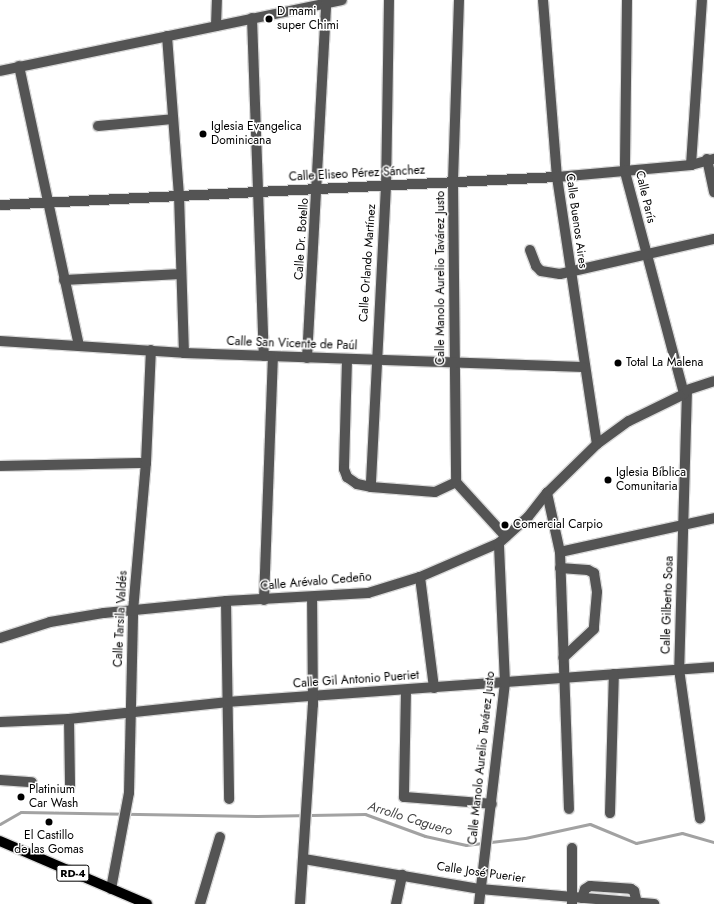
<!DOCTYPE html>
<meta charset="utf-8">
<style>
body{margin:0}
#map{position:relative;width:714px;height:904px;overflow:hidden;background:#fff;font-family:Jost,sans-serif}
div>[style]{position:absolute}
.stream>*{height:3px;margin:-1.5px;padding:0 1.5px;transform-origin:1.5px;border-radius:1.5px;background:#a2a2a2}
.roads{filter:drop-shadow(1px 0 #dbdbdb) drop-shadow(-1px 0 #dbdbdb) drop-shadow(0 1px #dbdbdb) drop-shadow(0 -1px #dbdbdb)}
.minor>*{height:10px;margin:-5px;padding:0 5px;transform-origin:5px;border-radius:5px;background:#545454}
.major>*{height:10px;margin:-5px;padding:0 5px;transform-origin:5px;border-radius:5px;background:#000}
.dots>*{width:11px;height:11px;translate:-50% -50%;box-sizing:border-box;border:2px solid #fff;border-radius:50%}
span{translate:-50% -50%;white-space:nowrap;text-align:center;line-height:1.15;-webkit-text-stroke:3px #fff;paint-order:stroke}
.shield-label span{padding:1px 3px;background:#fff;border:1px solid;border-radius:3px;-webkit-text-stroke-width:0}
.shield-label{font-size:11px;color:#000;font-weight:700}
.poi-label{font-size:12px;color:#000}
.left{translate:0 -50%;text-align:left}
.street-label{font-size:12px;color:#000}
.water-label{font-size:13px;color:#434343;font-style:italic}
</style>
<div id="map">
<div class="stream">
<i style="left:0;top:824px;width:24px;rotate:-30deg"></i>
<i style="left:21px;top:812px;width:236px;rotate:1deg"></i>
<i style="left:257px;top:816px;width:108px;rotate:-1.1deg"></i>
<i style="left:365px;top:814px;width:64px;rotate:20.1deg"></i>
<i style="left:425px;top:836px;width:42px;rotate:12.4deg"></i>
<i style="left:466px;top:845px;width:59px;rotate:-6.8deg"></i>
<i style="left:525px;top:838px;width:66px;rotate:-12.2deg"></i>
<i style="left:590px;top:824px;width:50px;rotate:22.4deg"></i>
<i style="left:636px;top:843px;width:47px;rotate:-12.3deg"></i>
<i style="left:682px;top:833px;width:33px;rotate:16deg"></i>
</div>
<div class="roads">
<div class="minor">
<i style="left:389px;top:0;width:186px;rotate:90.9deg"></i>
<i style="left:386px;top:186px;width:301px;rotate:92.9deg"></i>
<i style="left:371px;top:487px;width:64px;rotate:4.5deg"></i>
<i style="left:435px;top:492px;width:23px;rotate:-25deg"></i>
<i style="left:459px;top:0;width:181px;rotate:91.9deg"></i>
<i style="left:453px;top:181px;width:301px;rotate:89.4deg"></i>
<i style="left:456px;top:482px;width:74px;rotate:47.7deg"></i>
<i style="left:543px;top:0;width:178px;rotate:85.5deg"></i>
<i style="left:557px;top:177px;width:270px;rotate:81.5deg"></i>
<i style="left:627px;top:0;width:172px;rotate:90.7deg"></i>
<i style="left:625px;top:172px;width:230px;rotate:75.1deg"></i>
<i style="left:252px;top:18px;width:338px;rotate:88deg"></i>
<i style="left:216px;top:26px;width:26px;rotate:-88deg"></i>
<i style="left:167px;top:36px;width:159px;rotate:85.7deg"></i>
<i style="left:179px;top:195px;width:158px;rotate:88.2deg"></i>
<i style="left:19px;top:66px;width:286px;rotate:77.9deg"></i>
<i style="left:0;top:71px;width:349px;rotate:-11.7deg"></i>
<i style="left:98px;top:126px;width:75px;rotate:-5.3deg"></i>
<i style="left:707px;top:159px;width:34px;rotate:78deg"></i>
<i style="left:691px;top:165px;width:165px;rotate:-86.2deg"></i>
<i style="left:0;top:205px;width:558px;rotate:-2.88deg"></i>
<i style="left:557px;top:177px;width:135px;rotate:-5.1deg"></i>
<i style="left:691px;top:165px;width:24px;rotate:-15deg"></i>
<i style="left:530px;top:250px;width:17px;rotate:69deg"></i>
<i style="left:536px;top:266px;width:7px;rotate:45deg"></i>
<i style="left:541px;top:271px;width:19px;rotate:9deg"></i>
<i style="left:560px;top:274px;width:158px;rotate:-12.8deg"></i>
<i style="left:64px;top:280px;width:117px;rotate:-2.9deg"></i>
<i style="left:0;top:341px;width:184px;rotate:3.7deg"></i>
<i style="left:184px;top:353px;width:399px;rotate:2deg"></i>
<i style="left:307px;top:358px;width:356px;rotate:-86.9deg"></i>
<i style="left:347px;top:360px;width:109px;rotate:91.6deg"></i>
<i style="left:344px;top:469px;width:9px;rotate:69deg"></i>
<i style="left:347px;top:477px;width:12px;rotate:35deg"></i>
<i style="left:357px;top:484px;width:14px;rotate:12deg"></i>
<i style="left:687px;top:390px;width:279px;rotate:91.6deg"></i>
<i style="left:679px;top:669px;width:151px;rotate:82deg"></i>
<i style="left:0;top:466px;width:146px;rotate:-1.2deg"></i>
<i style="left:547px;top:493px;width:60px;rotate:77.6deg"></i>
<i style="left:560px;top:552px;width:257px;rotate:88deg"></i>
<i style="left:560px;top:552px;width:158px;rotate:-12.4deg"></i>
<i style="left:560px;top:568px;width:28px;rotate:4deg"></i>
<i style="left:588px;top:570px;width:7px;rotate:27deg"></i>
<i style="left:594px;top:573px;width:19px;rotate:81deg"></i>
<i style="left:597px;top:592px;width:37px;rotate:95deg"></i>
<i style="left:594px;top:629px;width:42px;rotate:136.9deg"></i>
<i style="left:420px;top:577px;width:112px;rotate:82.8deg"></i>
<i style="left:264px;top:600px;width:243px;rotate:-87.9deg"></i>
<i style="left:226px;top:601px;width:198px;rotate:89.1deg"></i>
<i style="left:0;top:638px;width:52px;rotate:-17.7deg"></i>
<i style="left:50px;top:622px;width:55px;rotate:-9.5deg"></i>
<i style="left:104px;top:613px;width:123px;rotate:-5.6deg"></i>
<i style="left:226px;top:601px;width:142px;rotate:-3.2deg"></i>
<i style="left:368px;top:593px;width:54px;rotate:-17.1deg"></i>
<i style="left:420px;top:577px;width:86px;rotate:-23.3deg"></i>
<i style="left:499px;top:543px;width:39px;rotate:-42deg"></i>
<i style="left:528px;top:517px;width:31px;rotate:-52deg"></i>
<i style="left:547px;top:493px;width:70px;rotate:-44.4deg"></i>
<i style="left:597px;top:444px;width:39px;rotate:-36deg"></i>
<i style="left:629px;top:421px;width:61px;rotate:-26.1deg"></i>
<i style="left:684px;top:394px;width:5px;rotate:-53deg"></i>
<i style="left:687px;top:390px;width:28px;rotate:-18deg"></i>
<i style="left:406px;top:690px;width:107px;rotate:91.1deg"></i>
<i style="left:404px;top:797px;width:88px;rotate:4.5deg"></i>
<i style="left:69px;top:719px;width:67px;rotate:89.1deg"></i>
<i style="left:0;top:722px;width:69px;rotate:-2.5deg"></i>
<i style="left:69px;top:719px;width:160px;rotate:-6.1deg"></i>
<i style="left:228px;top:702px;width:487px;rotate:-4.1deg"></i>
<i style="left:0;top:780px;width:32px;rotate:4deg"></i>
<i style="left:610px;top:813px;width:139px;rotate:-88.4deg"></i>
<i style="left:572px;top:848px;width:56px;rotate:90deg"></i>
<i style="left:304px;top:859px;width:179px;rotate:9.7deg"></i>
<i style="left:480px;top:889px;width:175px;rotate:4.9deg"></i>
<i style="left:111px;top:889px;width:98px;rotate:-79.4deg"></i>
<i style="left:129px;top:793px;width:182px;rotate:-88.7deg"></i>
<i style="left:133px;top:611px;width:149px;rotate:-85deg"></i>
<i style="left:146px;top:463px;width:113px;rotate:-87.5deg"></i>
<i style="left:582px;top:898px;width:9px;rotate:-72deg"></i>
<i style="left:585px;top:889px;width:6px;rotate:-31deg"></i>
<i style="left:590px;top:886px;width:15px;rotate:4deg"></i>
<i style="left:605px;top:887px;width:26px;rotate:4deg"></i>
<i style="left:631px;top:889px;width:4px;rotate:34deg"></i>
<i style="left:634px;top:891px;width:12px;rotate:76deg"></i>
<i style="left:200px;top:904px;width:70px;rotate:-73.4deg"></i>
<i style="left:300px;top:904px;width:199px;rotate:-86.3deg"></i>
<i style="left:313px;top:705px;width:108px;rotate:-90.5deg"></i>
<i style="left:396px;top:904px;width:30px;rotate:-78deg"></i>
<i style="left:479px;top:904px;width:223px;rotate:-83.3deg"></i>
<i style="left:505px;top:683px;width:140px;rotate:-92.5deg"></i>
</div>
<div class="major">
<i style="left:0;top:841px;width:160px;rotate:23.2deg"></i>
</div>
</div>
<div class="dots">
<i style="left:269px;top:19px;background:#000"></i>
<i style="left:203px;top:134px;background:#000"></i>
<i style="left:618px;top:363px;background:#000"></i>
<i style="left:608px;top:480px;background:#000"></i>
<i style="left:505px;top:525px;background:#000"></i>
<i style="left:21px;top:797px;background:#000"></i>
<i style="left:49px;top:822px;background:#000"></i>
</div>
<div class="shield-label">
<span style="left:73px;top:873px">RD-4</span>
</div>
<div class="poi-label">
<span class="left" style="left:277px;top:19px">D mami<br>super Chimi</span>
<span class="left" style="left:211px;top:134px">Iglesia Evangelica<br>Dominicana</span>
<span class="left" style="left:626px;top:363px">Total La Malena</span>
<span class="left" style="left:616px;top:480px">Iglesia Bíblica<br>Comunitaria</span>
<span class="left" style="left:513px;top:525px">Comercial Carpio</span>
<span class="left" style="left:29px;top:797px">Platinium<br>Car Wash</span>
<span style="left:49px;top:843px">El Castillo<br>de las Gomas</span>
</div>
<div class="street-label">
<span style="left:357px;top:174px;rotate:-3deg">Calle Eliseo Pérez Sánchez</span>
<span style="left:645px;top:197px;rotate:77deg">Calle París</span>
<span style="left:576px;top:221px;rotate:82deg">Calle Buenos Aires</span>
<span style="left:302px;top:239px;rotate:-86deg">Calle Dr. Botello</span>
<span style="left:368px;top:263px;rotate:-86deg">Calle Orlando Martínez</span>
<span style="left:441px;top:278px;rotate:-90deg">Calle Manolo Aurelio Tavárez Justo</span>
<span style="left:292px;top:344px;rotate:2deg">Calle San Vicente de Paúl</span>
<span style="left:316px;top:582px;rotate:-5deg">Calle Arévalo Cedeño</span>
<span style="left:668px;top:605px;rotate:-88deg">Calle Gilberto Sosa</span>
<span style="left:121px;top:619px;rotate:-87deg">Calle Tarsila Valdés</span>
<span style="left:356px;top:680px;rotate:-4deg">Calle Gil Antonio Pueriet</span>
<span style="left:482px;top:758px;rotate:-84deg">Calle Manolo Aurelio Tavárez Justo</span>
<span style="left:481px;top:873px;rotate:8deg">Calle José Puerier</span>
</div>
<div class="water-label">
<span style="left:410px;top:819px;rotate:17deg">Arrollo Caguero</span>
</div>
</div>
